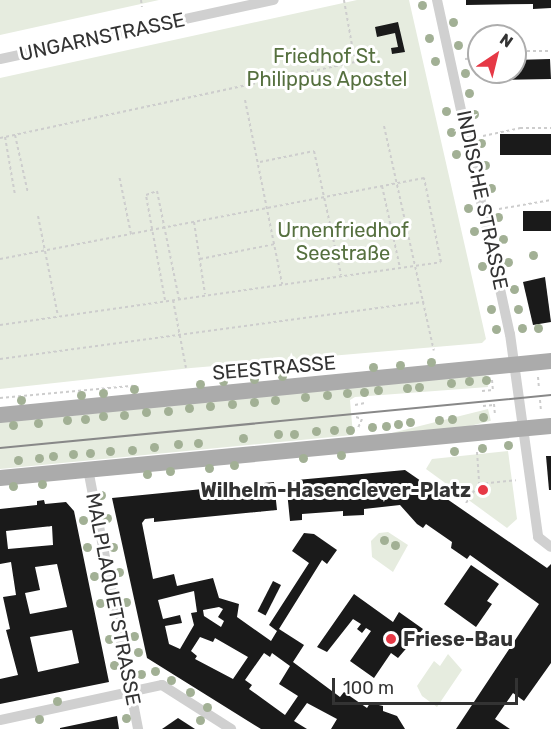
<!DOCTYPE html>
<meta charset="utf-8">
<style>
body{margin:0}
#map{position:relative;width:551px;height:729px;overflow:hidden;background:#fff;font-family:Rubik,sans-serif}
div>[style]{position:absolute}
.green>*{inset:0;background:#e6ecdf;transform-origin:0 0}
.building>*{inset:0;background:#1a1a1a;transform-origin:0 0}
.path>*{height:2px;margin-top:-1px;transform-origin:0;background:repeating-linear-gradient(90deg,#cdcdcd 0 3px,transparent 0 6px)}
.street>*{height:10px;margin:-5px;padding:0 5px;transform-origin:5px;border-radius:5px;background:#d0d0d0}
.primary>*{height:16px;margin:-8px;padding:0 8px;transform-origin:8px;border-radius:8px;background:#ababab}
.tram>*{height:1.5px;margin:-0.75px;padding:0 0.75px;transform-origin:0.75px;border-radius:0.75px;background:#888}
.trees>*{width:9px;height:9px;margin:-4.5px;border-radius:50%;background:#a2b095}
.dots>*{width:16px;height:16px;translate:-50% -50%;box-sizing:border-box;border:3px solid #fff;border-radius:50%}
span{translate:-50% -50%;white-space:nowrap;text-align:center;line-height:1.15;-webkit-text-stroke:6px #fff;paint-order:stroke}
.street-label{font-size:20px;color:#333}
.park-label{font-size:20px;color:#56703f}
.poi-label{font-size:20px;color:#333;font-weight:700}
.right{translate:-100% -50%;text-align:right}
.left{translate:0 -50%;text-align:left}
.north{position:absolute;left:467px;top:24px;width:60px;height:60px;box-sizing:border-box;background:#fff;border:2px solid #adadad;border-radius:50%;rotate:35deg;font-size:16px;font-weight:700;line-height:24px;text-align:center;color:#333}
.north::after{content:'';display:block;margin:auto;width:21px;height:27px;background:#e63946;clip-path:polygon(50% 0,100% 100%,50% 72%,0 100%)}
.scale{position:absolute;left:332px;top:678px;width:186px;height:27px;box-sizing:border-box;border:3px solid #333;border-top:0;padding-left:8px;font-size:18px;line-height:21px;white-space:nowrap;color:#333;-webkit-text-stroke:4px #fff;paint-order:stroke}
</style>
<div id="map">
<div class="green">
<i style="clip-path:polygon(0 0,159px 0,0 35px)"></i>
<i style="clip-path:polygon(357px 0,409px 0,486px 339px,482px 343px,191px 368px,0 389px,0 78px)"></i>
<i style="clip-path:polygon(486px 374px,488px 387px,355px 397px,350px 400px,353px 435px,0 469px,0 420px)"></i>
<i style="left:488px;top:409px;width:12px;height:123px;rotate:76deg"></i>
<i style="clip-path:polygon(508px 451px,517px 519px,507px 528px,426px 469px,432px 459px)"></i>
<i style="clip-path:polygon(388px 532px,408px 545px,393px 572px,372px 557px,371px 541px,379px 533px)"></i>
<i style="clip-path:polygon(448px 654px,462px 670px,437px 707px,422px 696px,417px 686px,434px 661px,440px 666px)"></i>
</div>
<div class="building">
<i style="clip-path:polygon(466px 0,551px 0,551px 8px,533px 9px,533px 4px,466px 5px)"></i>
<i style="clip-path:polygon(398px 22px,405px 52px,392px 54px,391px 48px,398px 47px,395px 33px,377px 37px,375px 27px)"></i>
<i style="clip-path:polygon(550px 59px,551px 79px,483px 80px,483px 72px,515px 72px,515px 60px)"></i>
<i style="left:551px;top:134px;width:21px;height:51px;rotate:90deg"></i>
<i style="left:523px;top:211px;width:28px;height:20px"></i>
<i style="clip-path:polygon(545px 277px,551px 322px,533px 325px,523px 282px)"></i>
<i style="clip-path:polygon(546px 456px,551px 456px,551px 490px,549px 490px)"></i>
<i style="clip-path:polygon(405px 470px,547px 568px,551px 564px,551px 663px,524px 701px,513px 693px,495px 719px,510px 729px,456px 729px,539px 604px,470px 555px,467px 559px,451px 548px,452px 542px,426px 524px,423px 528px,417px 524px,400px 505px,364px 509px,364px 515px,343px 516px,343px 511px,302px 514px,302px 520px,290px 521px,286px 481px)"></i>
<i style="clip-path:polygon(evenodd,274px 482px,277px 510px,154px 522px,154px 518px,145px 519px,142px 523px,153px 579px,174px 574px,177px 586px,213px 578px,219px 598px,239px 604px,237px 617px,271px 641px,277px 631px,269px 625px,309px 563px,292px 551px,304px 533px,314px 534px,337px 550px,327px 564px,322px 560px,279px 629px,304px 645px,293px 662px,340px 697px,344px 692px,367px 708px,370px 703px,383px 706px,383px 711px,397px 716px,405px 729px,331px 729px,337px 719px,307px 703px,294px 721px,307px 729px,261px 729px,147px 658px,112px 498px,274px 482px,194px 591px,197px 612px,191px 613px,194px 625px,180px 649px,169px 644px,165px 626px,182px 623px,180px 615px,163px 619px,158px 600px,194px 591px,274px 482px,219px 607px,223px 609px,218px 617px,224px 621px,221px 627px,204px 616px,203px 610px,219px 607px,274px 482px,200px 637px,213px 642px,215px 638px,248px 657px,233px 679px,195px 659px,197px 656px,191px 651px,200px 637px,274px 482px,264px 653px,270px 657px,272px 653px,290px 666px,279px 684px,298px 696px,285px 715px,249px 689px,252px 685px,245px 680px,264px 653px)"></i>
<i style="clip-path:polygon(evenodd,44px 500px,45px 504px,66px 502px,74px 511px,109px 682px,0 704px,0 679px,18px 675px,6px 630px,10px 629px,3px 597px,16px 595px,11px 562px,0 564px,0 509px,37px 505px,37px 501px,44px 500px,52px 526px,53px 545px,8px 549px,6px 531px,52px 526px,44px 500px,57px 564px,67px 607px,30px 614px,25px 593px,40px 590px,35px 567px,57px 564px,44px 500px,72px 630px,79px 663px,38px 672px,30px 637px,72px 630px)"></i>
<i style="clip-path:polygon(471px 565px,499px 584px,487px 601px,492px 604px,476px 627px,444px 604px)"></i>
<i style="left:273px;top:581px;width:9px;height:34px;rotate:27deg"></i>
<i style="clip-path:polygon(354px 594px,393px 622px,399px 612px,423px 629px,398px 658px,391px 653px,374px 678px,350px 661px,371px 631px,366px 628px,362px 633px,357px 629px,361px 624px,353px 619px,327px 652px,317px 647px)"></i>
<i style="clip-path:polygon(117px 716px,119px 729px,60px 729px,60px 728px)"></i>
<i style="clip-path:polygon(178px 718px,195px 729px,162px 729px)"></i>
</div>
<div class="path">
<i style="left:141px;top:0;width:7px;rotate:82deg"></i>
<i style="left:515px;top:51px;width:36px"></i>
<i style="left:465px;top:59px;width:14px;rotate:-4deg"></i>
<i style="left:245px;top:100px;width:188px;rotate:78.6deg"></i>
<i style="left:384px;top:126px;width:230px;rotate:77.5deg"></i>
<i style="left:15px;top:135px;width:59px;rotate:77.4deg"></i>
<i style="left:483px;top:136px;width:38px;rotate:-12deg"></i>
<i style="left:520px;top:128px;width:31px"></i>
<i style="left:5px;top:137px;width:59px;rotate:80.2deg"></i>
<i style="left:0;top:138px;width:363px;rotate:-12.1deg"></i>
<i style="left:355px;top:62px;width:63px;rotate:-100.1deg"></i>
<i style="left:260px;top:162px;width:55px;rotate:-11.5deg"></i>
<i style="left:314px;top:151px;width:127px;rotate:77.7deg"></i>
<i style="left:382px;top:186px;width:84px;rotate:77.6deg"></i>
<i style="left:499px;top:209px;width:53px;rotate:-9.8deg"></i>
<i style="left:38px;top:216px;width:102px;rotate:78.7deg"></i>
<i style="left:194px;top:222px;width:73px;rotate:81.3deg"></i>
<i style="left:0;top:259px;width:133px;rotate:-10.8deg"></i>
<i style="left:131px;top:234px;width:60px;rotate:-101.5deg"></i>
<i style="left:200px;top:259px;width:76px;rotate:-11.3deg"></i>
<i style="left:165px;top:300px;width:107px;rotate:-100.3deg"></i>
<i style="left:146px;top:195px;width:12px;rotate:-20deg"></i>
<i style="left:157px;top:191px;width:110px;rotate:78.5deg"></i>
<i style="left:173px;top:300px;width:69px;rotate:79.2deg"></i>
<i style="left:0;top:325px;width:445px;rotate:-8.1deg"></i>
<i style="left:441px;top:262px;width:86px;rotate:-101.4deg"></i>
<i style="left:424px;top:178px;width:298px;rotate:169.2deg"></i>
<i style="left:0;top:359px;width:428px;rotate:-7.7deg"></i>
<i style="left:538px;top:377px;width:11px;rotate:85deg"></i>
<i style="left:492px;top:380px;width:12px;rotate:85deg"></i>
<i style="left:482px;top:391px;width:11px;rotate:-5deg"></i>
<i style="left:0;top:398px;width:134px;rotate:-5.2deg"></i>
<i style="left:540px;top:400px;width:12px;rotate:85deg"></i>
<i style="left:494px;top:404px;width:12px;rotate:85deg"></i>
<i style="left:355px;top:405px;width:10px;rotate:-11deg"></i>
<i style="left:483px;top:406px;width:11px;rotate:-5deg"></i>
<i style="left:356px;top:417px;width:6px;rotate:18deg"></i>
<i style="left:362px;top:419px;width:12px;rotate:114deg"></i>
<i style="left:477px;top:452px;width:32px;rotate:86deg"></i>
<i style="left:466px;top:503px;width:23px;rotate:-56deg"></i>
<i style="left:479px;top:484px;width:37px;rotate:-6deg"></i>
</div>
<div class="street">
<i style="left:437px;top:0;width:342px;rotate:77.7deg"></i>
<i style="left:510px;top:334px;width:205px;rotate:82.1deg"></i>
<i style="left:538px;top:537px;width:16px;rotate:38deg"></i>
<i style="left:0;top:59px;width:280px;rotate:-12.2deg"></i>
<i style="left:88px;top:469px;width:265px;rotate:79.1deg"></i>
<i style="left:0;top:720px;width:166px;rotate:-12.2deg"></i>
<i style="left:162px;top:685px;width:82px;rotate:32.5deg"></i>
</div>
<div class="primary">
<i style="left:0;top:415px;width:554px;rotate:-5.6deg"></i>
<i style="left:0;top:478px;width:553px;rotate:-5.39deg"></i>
</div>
<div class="tram">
<i style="left:0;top:448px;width:554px;rotate:-5.49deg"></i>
</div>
<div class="trees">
<i style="left:422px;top:5px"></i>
<i style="left:453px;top:22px"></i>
<i style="left:429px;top:38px"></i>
<i style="left:458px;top:45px"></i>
<i style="left:435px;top:61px"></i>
<i style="left:465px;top:73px"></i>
<i style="left:469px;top:93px"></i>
<i style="left:446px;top:111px"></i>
<i style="left:474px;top:114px"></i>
<i style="left:451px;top:132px"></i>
<i style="left:481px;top:143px"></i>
<i style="left:456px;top:154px"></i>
<i style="left:485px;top:165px"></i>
<i style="left:491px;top:188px"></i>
<i style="left:468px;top:208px"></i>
<i style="left:498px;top:217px"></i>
<i style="left:474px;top:231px"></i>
<i style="left:503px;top:239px"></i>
<i style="left:533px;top:255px"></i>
<i style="left:508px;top:262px"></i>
<i style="left:482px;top:266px"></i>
<i style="left:514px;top:289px"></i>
<i style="left:491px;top:309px"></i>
<i style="left:518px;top:309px"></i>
<i style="left:522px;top:328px"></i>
<i style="left:538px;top:328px"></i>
<i style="left:496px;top:329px"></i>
<i style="left:431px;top:362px"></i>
<i style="left:400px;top:365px"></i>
<i style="left:373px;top:367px"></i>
<i style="left:282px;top:376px"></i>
<i style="left:254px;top:379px"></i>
<i style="left:486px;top:380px"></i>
<i style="left:223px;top:381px"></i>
<i style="left:469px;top:381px"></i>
<i style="left:451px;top:383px"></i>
<i style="left:200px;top:384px"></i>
<i style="left:419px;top:387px"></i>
<i style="left:407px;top:388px"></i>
<i style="left:134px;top:389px"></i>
<i style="left:378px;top:390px"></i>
<i style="left:364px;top:392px"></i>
<i style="left:103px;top:393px"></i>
<i style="left:347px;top:393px"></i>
<i style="left:81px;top:395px"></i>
<i style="left:327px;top:395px"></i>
<i style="left:305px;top:397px"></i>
<i style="left:21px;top:400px"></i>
<i style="left:275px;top:400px"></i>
<i style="left:254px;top:402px"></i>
<i style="left:232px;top:404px"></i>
<i style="left:210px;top:406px"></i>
<i style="left:189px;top:408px"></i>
<i style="left:168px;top:411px"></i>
<i style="left:146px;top:412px"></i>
<i style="left:124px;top:415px"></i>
<i style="left:103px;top:416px"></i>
<i style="left:483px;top:417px"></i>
<i style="left:85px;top:419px"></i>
<i style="left:452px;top:419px"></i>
<i style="left:67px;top:420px"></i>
<i style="left:439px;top:420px"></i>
<i style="left:410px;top:422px"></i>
<i style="left:38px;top:423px"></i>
<i style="left:398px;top:424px"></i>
<i style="left:13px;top:425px"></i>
<i style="left:386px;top:426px"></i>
<i style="left:372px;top:427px"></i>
<i style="left:334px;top:430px"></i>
<i style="left:350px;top:430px"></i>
<i style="left:316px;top:431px"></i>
<i style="left:278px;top:434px"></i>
<i style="left:294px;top:434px"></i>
<i style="left:243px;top:438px"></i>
<i style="left:198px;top:443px"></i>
<i style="left:178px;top:444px"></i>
<i style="left:508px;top:445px"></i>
<i style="left:154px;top:447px"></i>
<i style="left:482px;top:448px"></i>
<i style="left:132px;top:450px"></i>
<i style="left:110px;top:451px"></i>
<i style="left:454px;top:451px"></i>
<i style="left:90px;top:453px"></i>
<i style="left:73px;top:454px"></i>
<i style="left:341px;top:455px"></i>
<i style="left:53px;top:456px"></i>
<i style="left:39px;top:458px"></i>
<i style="left:303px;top:458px"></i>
<i style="left:18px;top:460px"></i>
<i style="left:234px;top:465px"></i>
<i style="left:209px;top:468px"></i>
<i style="left:170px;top:471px"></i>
<i style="left:147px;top:474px"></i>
<i style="left:42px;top:484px"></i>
<i style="left:13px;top:486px"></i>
<i style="left:101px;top:495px"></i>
<i style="left:107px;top:518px"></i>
<i style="left:83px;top:520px"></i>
<i style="left:384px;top:540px"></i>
<i style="left:395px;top:545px"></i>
<i style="left:87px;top:547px"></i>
<i style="left:113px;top:547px"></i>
<i style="left:119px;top:572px"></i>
<i style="left:94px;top:576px"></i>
<i style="left:126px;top:602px"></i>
<i style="left:100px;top:603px"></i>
<i style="left:134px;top:636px"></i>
<i style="left:109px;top:639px"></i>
<i style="left:138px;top:652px"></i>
<i style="left:114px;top:665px"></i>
<i style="left:155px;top:671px"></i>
<i style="left:141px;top:674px"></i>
<i style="left:171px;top:680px"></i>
<i style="left:190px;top:692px"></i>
<i style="left:57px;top:701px"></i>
<i style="left:207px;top:707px"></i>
<i style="left:126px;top:718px"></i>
<i style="left:39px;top:719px"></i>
<i style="left:200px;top:720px"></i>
</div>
<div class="dots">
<i style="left:483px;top:490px;background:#e63946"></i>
<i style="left:391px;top:639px;background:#e63946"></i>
</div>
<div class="street-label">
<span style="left:102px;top:37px;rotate:-12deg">UNGARNSTRASSE</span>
<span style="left:482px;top:200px;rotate:78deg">INDISCHE STRASSE</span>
<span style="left:274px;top:368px;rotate:-5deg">SEESTRASSE</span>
<span style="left:113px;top:599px;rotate:79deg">MALPLAQUETSTRASSE</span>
</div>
<div class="park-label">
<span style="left:327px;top:68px">Friedhof St.<br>Philippus Apostel</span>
<span style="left:343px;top:242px">Urnenfriedhof<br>Seestraße</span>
</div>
<div class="poi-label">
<span class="right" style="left:471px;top:490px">Wilhelm-Hasenclever-Platz</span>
<span class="left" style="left:403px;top:639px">Friese-Bau</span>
</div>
<div class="north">N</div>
<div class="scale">100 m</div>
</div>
